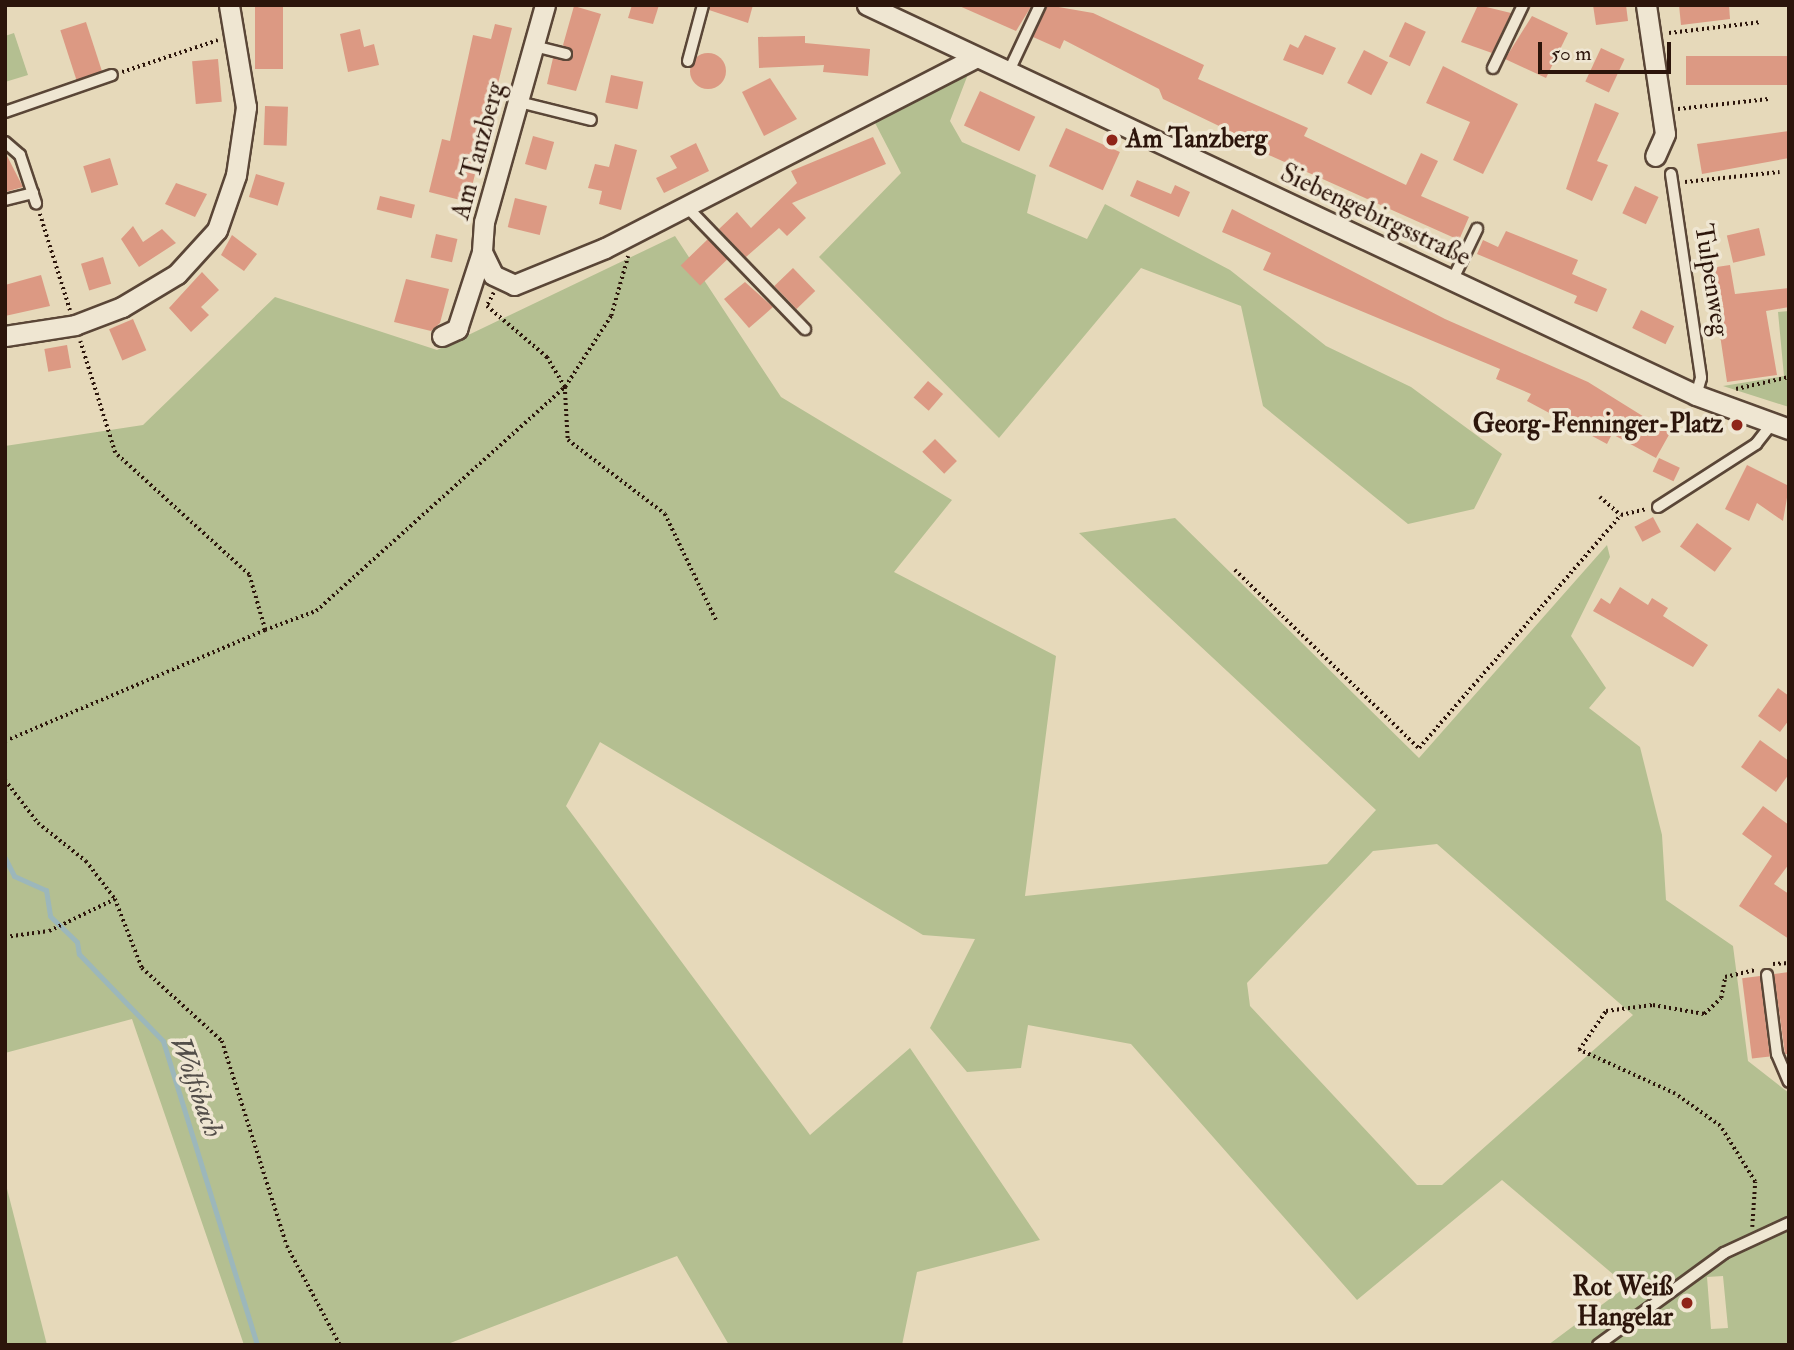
<!DOCTYPE html>
<meta charset="utf-8">
<style>
body{margin:0}
#map{position:relative;width:1794px;height:1350px;overflow:hidden;background:#e6d9ba;font-family:"IM FELL Double Pica",serif}
div>[style]{position:absolute}
.green>*{inset:0;background:#b4bf91}
.stream>*{height:5px;margin:-2.5px;padding:0 2.5px;transform-origin:2.5px;border-radius:2.5px;background:#9cb7bb}
.building>*{inset:0;background:#dc9983;transform-origin:0 0}
.round{border-radius:50%}
.path>*{height:3.5px;margin-top:-1.75px;transform-origin:0;background:repeating-linear-gradient(90deg,#2c150b 0 2px,transparent 0 5.5px)}
.roads{filter:drop-shadow(2px 0 #5a4637) drop-shadow(-2px 0 #5a4637) drop-shadow(0 2px #5a4637) drop-shadow(0 -2px #5a4637)}
.lane>*{height:10px;margin:-5px;padding:0 5px;transform-origin:5px;border-radius:5px;background:#efe6d2}
.street>*{height:19px;margin:-9.5px;padding:0 9.5px;transform-origin:9.5px;border-radius:9.5px;background:#efe6d2}
.dots>*{width:19px;height:19px;translate:-50% -50%;box-sizing:border-box;border:4px solid #efe6d2;border-radius:50%}
span{translate:-50% -50%;white-space:nowrap;text-align:center;line-height:1.15;-webkit-text-stroke:7px #efe6d2;paint-order:stroke}
.poi-label{font-size:26px;color:#2c150b;font-weight:700}
.left{translate:0 -50%;text-align:left}
.right{translate:-100% -50%;text-align:right}
.street-label{font-size:26px;color:#2c150b}
.water-label{font-size:28px;color:#534e49;font-style:italic}
.frame{position:absolute;inset:0;border:7px solid #2c150b;pointer-events:none}
.scale{position:absolute;left:1538px;top:42px;width:133px;height:32px;box-sizing:border-box;border:4px solid #2c150b;border-top:0;padding-left:9px;font-size:21px;line-height:24px;white-space:nowrap;color:#2c150b;-webkit-text-stroke:5px #efe6d2;paint-order:stroke}
</style>
<div id="map">
<div class="green">
<i style="clip-path:polygon(14px 33px,28px 75px,5px 82px,5px 36px)"></i>
<i style="clip-path:polygon(970px 69px,950px 121px,962px 142px,1036px 175px,1027px 213px,1087px 239px,1105px 204px,1230px 270px,1326px 346px,1411px 387px,1502px 454px,1474px 509px,1408px 524px,1263px 406px,1241px 306px,1141px 268px,999px 438px,819px 257px,901px 173px,874px 121px)"></i>
<i style="clip-path:polygon(evenodd,675px 236px,781px 397px,952px 500px,894px 572px,1056px 656px,1025px 896px,1327px 864px,1376px 810px,1079px 533px,1175px 518px,1419px 758px,1607px 545px,1610px 557px,1571px 636px,1606px 688px,1589px 708px,1640px 747px,1662px 835px,1666px 900px,1733px 946px,1748px 1061px,1789px 1093px,1789px 1345px,1548px 1345px,1627px 1286px,1502px 1180px,1357px 1300px,1131px 1044px,1028px 1025px,1021px 1068px,967px 1072px,930px 1028px,975px 939px,923px 935px,600px 742px,566px 806px,810px 1135px,910px 1048px,1040px 1240px,917px 1272px,902px 1345px,729px 1345px,677px 1256px,445px 1345px,244px 1345px,132px 1019px,5px 1053px,5px 446px,143px 425px,275px 297px,437px 350px,675px 236px,1437px 844px,1633px 1015px,1442px 1185px,1417px 1185px,1250px 1006px,1247px 983px,1373px 851px,1437px 844px,675px 236px,1723px 1276px,1728px 1328px,1711px 1329px,1707px 1277px,1723px 1276px)"></i>
<i style="clip-path:polygon(1789px 311px,1789px 407px,1723px 386px,1784px 376px,1778px 312px)"></i>
<i style="clip-path:polygon(5px 1181px,47px 1345px,5px 1345px)"></i>
</div>
<div class="stream">
<i style="left:5px;top:858px;width:20px;rotate:63deg"></i>
<i style="left:14px;top:876px;width:35px;rotate:24deg"></i>
<i style="left:46px;top:890px;width:26px;rotate:81deg"></i>
<i style="left:50px;top:916px;width:37px;rotate:44deg"></i>
<i style="left:77px;top:942px;width:12px;rotate:81deg"></i>
<i style="left:79px;top:954px;width:121px;rotate:46deg"></i>
<i style="left:163px;top:1041px;width:318px;rotate:72.8deg"></i>
</div>
<div class="building">
<i style="left:255px;top:5px;width:28px;height:64px"></i>
<i style="clip-path:polygon(632px 5px,659px 5px,653px 24px,628px 18px)"></i>
<i style="clip-path:polygon(710px 5px,753px 5px,748px 23px,709px 10px)"></i>
<i style="clip-path:polygon(957px 5px,1032px 5px,1016px 31px)"></i>
<i style="clip-path:polygon(1047px 5px,1093px 13px,1204px 65px,1198px 79px,1308px 128px,1304px 136px,1406px 185px,1421px 153px,1438px 161px,1421px 196px,1469px 217px,1459px 240px,1242px 143px,1244px 138px,1163px 99px,1159px 89px,1064px 40px,1060px 49px,1033px 37px)"></i>
<i style="clip-path:polygon(1478px 5px,1511px 13px,1492px 53px,1461px 42px)"></i>
<i style="clip-path:polygon(1593px 5px,1626px 5px,1628px 21px,1596px 25px)"></i>
<i style="clip-path:polygon(1679px 5px,1729px 5px,1730px 19px,1681px 25px)"></i>
<i style="clip-path:polygon(574px 6px,601px 14px,576px 91px,547px 84px,553px 58px,573px 56px,563px 45px)"></i>
<i style="clip-path:polygon(1532px 16px,1568px 33px,1546px 78px,1505px 59px)"></i>
<i style="left:86px;top:22px;width:52px;height:27px;rotate:72deg"></i>
<i style="left:1405px;top:22px;width:23px;height:38px;rotate:25deg"></i>
<i style="clip-path:polygon(495px 24px,512px 28px,468px 202px,429px 192px,442px 139px,450px 141px,473px 35px,491px 39px)"></i>
<i style="clip-path:polygon(360px 29px,364px 47px,374px 44px,379px 65px,348px 72px,340px 34px)"></i>
<i style="clip-path:polygon(1305px 35px,1336px 48px,1323px 75px,1283px 60px,1290px 44px,1298px 48px)"></i>
<i style="clip-path:polygon(805px 36px,805px 43px,870px 49px,868px 76px,823px 72px,824px 65px,759px 68px,758px 37px)"></i>
<i style="left:1601px;top:48px;width:26px;height:37px;rotate:25deg"></i>
<i style="left:1364px;top:50px;width:27px;height:37px;rotate:27deg"></i>
<i class="round" style="left:690px;top:53px;width:36px;height:36px"></i>
<i style="left:1789px;top:56px;width:29px;height:103px;rotate:90deg"></i>
<i style="left:218px;top:59px;width:43px;height:26px;rotate:85deg"></i>
<i style="clip-path:polygon(1443px 66px,1518px 104px,1483px 174px,1453px 160px,1470px 122px,1426px 103px)"></i>
<i style="left:611px;top:75px;width:33px;height:28px;rotate:12deg"></i>
<i style="clip-path:polygon(770px 78px,797px 119px,764px 136px,742px 92px)"></i>
<i style="left:980px;top:91px;width:61px;height:38px;rotate:25deg"></i>
<i style="clip-path:polygon(1595px 103px,1619px 113px,1597px 161px,1608px 165px,1592px 201px,1566px 189px)"></i>
<i style="left:265px;top:106px;width:23px;height:39px;rotate:2deg"></i>
<i style="left:1066px;top:128px;width:59px;height:42px;rotate:24deg"></i>
<i style="clip-path:polygon(1789px 131px,1789px 158px,1702px 174px,1697px 144px)"></i>
<i style="left:533px;top:136px;width:22px;height:29px;rotate:16deg"></i>
<i style="clip-path:polygon(873px 137px,886px 164px,792px 203px,806px 218px,787px 236px,779px 228px,746px 257px,719px 229px,737px 212px,751px 228px,797px 183px,791px 171px)"></i>
<i style="clip-path:polygon(696px 143px,709px 171px,664px 193px,656px 178px,677px 168px,670px 156px)"></i>
<i style="clip-path:polygon(615px 144px,637px 150px,621px 210px,599px 204px,602px 191px,588px 188px,595px 164px,609px 167px)"></i>
<i style="clip-path:polygon(5px 152px,23px 187px,5px 192px)"></i>
<i style="left:110px;top:158px;width:28px;height:28px;rotate:73deg"></i>
<i style="left:256px;top:174px;width:30px;height:24px;rotate:17deg"></i>
<i style="clip-path:polygon(1137px 180px,1171px 194px,1175px 185px,1190px 192px,1179px 217px,1130px 196px)"></i>
<i style="clip-path:polygon(176px 183px,207px 194px,195px 217px,165px 204px)"></i>
<i style="left:1635px;top:186px;width:26px;height:30px;rotate:25deg"></i>
<i style="left:380px;top:196px;width:36px;height:14px;rotate:14deg"></i>
<i style="left:515px;top:198px;width:33px;height:30px;rotate:14deg"></i>
<i style="clip-path:polygon(1232px 209px,1445px 319px,1588px 382px,1670px 433px,1656px 458px,1612px 434px,1607px 444px,1527px 401px,1531px 394px,1496px 379px,1500px 369px,1263px 270px,1271px 253px,1222px 232px)"></i>
<i style="clip-path:polygon(133px 226px,143px 242px,162px 229px,176px 243px,139px 267px,121px 239px)"></i>
<i style="left:1759px;top:228px;width:28px;height:33px;rotate:77deg"></i>
<i style="clip-path:polygon(1506px 231px,1578px 260px,1572px 274px,1607px 289px,1597px 312px,1574px 303px,1577px 296px,1477px 254px,1483px 240px,1498px 247px)"></i>
<i style="left:436px;top:234px;width:22px;height:24px;rotate:13deg"></i>
<i style="clip-path:polygon(232px 235px,257px 254px,244px 271px,221px 255px)"></i>
<i style="left:708px;top:239px;width:28px;height:38px;rotate:46deg"></i>
<i style="left:103px;top:257px;width:28px;height:23px;rotate:73deg"></i>
<i style="clip-path:polygon(1730px 265px,1735px 294px,1789px 288px,1789px 307px,1766px 311px,1777px 375px,1727px 382px,1710px 268px)"></i>
<i style="left:793px;top:268px;width:32px;height:26px;rotate:46deg"></i>
<i style="clip-path:polygon(202px 272px,219px 290px,201px 307px,209px 315px,191px 332px,169px 308px)"></i>
<i style="clip-path:polygon(41px 275px,50px 306px,5px 316px,5px 285px)"></i>
<i style="clip-path:polygon(406px 279px,449px 289px,440px 323px,431px 331px,394px 322px)"></i>
<i style="clip-path:polygon(745px 282px,773px 307px,749px 328px,724px 299px)"></i>
<i style="left:1641px;top:310px;width:37px;height:20px;rotate:26deg"></i>
<i style="left:133px;top:319px;width:34px;height:26px;rotate:67deg"></i>
<i style="left:67px;top:345px;width:23px;height:23px;rotate:80deg"></i>
<i style="left:928px;top:381px;width:20px;height:22px;rotate:41deg"></i>
<i style="left:935px;top:439px;width:31px;height:18px;rotate:45deg"></i>
<i style="left:1659px;top:458px;width:23px;height:15px;rotate:25deg"></i>
<i style="clip-path:polygon(1747px 465px,1789px 486px,1783px 521px,1757px 503px,1749px 521px,1725px 509px)"></i>
<i style="left:1653px;top:517px;width:17px;height:21px;rotate:62deg"></i>
<i style="left:1697px;top:523px;width:43px;height:29px;rotate:36deg"></i>
<i style="clip-path:polygon(1620px 587px,1648px 605px,1652px 598px,1668px 608px,1663px 616px,1708px 645px,1693px 667px,1593px 611px,1601px 598px,1610px 604px)"></i>
<i style="clip-path:polygon(1778px 688px,1789px 696px,1789px 720px,1780px 732px,1758px 716px)"></i>
<i style="clip-path:polygon(1760px 740px,1789px 761px,1789px 774px,1776px 792px,1741px 767px)"></i>
<i style="clip-path:polygon(1763px 806px,1789px 825px,1789px 864px,1774px 884px,1789px 894px,1789px 939px,1739px 906px,1772px 856px,1742px 834px)"></i>
<i style="clip-path:polygon(1789px 972px,1789px 1054px,1785px 1054px,1774px 974px)"></i>
<i style="left:1760px;top:976px;width:81px;height:18px;rotate:83deg"></i>
</div>
<div class="path">
<i style="left:1669px;top:33px;width:93px;rotate:-6.8deg"></i>
<i style="left:122px;top:72px;width:101px;rotate:-18.4deg"></i>
<i style="left:1678px;top:109px;width:91px;rotate:-6.3deg"></i>
<i style="left:1685px;top:182px;width:95px;rotate:-6.1deg"></i>
<i style="left:40px;top:214px;width:101px;rotate:72.6deg"></i>
<i style="left:494px;top:293px;width:15px;rotate:118deg"></i>
<i style="left:487px;top:306px;width:79px;rotate:40.4deg"></i>
<i style="left:547px;top:357px;width:35px;rotate:59deg"></i>
<i style="left:565px;top:387px;width:53px;rotate:86.8deg"></i>
<i style="left:568px;top:440px;width:122px;rotate:37.3deg"></i>
<i style="left:665px;top:514px;width:120px;rotate:64.3deg"></i>
<i style="left:1736px;top:389px;width:54px;rotate:-12.8deg"></i>
<i style="left:1600px;top:497px;width:28px;rotate:41deg"></i>
<i style="left:1621px;top:515px;width:27px;rotate:-13deg"></i>
<i style="left:1235px;top:570px;width:256px;rotate:44.1deg"></i>
<i style="left:1419px;top:748px;width:308px;rotate:-49.1deg"></i>
<i style="left:265px;top:630px;width:54px;rotate:-20.4deg"></i>
<i style="left:316px;top:611px;width:335px;rotate:-42deg"></i>
<i style="left:565px;top:387px;width:85px;rotate:-57.1deg"></i>
<i style="left:611px;top:316px;width:62px;rotate:-74.2deg"></i>
<i style="left:5px;top:741px;width:283px;rotate:-23.1deg"></i>
<i style="left:265px;top:630px;width:57px;rotate:-106.2deg"></i>
<i style="left:249px;top:575px;width:181px;rotate:-137.7deg"></i>
<i style="left:115px;top:453px;width:117px;rotate:-107.4deg"></i>
<i style="left:5px;top:780px;width:54px;rotate:52.5deg"></i>
<i style="left:38px;top:823px;width:61px;rotate:38.4deg"></i>
<i style="left:86px;top:861px;width:48px;rotate:52.7deg"></i>
<i style="left:115px;top:899px;width:74px;rotate:68.6deg"></i>
<i style="left:142px;top:968px;width:108px;rotate:42.4deg"></i>
<i style="left:222px;top:1041px;width:215px;rotate:72.4deg"></i>
<i style="left:287px;top:1246px;width:112px;rotate:61.8deg"></i>
<i style="left:5px;top:937px;width:44px;rotate:-7.8deg"></i>
<i style="left:49px;top:931px;width:73px;rotate:-25.9deg"></i>
<i style="left:1773px;top:964px;width:16px;rotate:-4deg"></i>
<i style="left:1752px;top:1227px;width:45px;rotate:-86.2deg"></i>
<i style="left:1755px;top:1182px;width:66px;rotate:-122deg"></i>
<i style="left:1720px;top:1126px;width:55px;rotate:-144.6deg"></i>
<i style="left:1675px;top:1094px;width:106px;rotate:-155.4deg"></i>
<i style="left:1579px;top:1050px;width:47px;rotate:-55.3deg"></i>
<i style="left:1606px;top:1011px;width:47px;rotate:-7.3deg"></i>
<i style="left:1653px;top:1005px;width:52px;rotate:10deg"></i>
<i style="left:1704px;top:1014px;width:23px;rotate:-43deg"></i>
<i style="left:1721px;top:998px;width:21px;rotate:-79deg"></i>
<i style="left:1725px;top:977px;width:31px;rotate:-13deg"></i>
</div>
<div class="roads">
<div class="lane">
<i style="left:534px;top:46px;width:33px;rotate:14deg"></i>
<i style="left:688px;top:61px;width:58px;rotate:-75deg"></i>
<i style="left:1493px;top:68px;width:70px;rotate:-64.5deg"></i>
<i style="left:1008px;top:73px;width:75px;rotate:-64.8deg"></i>
<i style="left:519px;top:102px;width:74px;rotate:14deg"></i>
<i style="left:5px;top:112px;width:113px;rotate:-19.1deg"></i>
<i style="left:5px;top:142px;width:20px;rotate:41deg"></i>
<i style="left:20px;top:155px;width:51px;rotate:71.6deg"></i>
<i style="left:1671px;top:174px;width:206px;rotate:81.6deg"></i>
<i style="left:1701px;top:378px;width:18px;rotate:106deg"></i>
<i style="left:5px;top:200px;width:29px;rotate:-14deg"></i>
<i style="left:687px;top:207px;width:170px;rotate:46deg"></i>
<i style="left:1452px;top:281px;width:58px;rotate:-64.3deg"></i>
<i style="left:1658px;top:507px;width:117px;rotate:-32.7deg"></i>
<i style="left:1756px;top:444px;width:24px;rotate:-52deg"></i>
<i style="left:1767px;top:975px;width:80px;rotate:82.8deg"></i>
<i style="left:1777px;top:1054px;width:30px;rotate:67deg"></i>
<i style="left:1598px;top:1345px;width:156px;rotate:-36.1deg"></i>
<i style="left:1724px;top:1253px;width:72px;rotate:-24.8deg"></i>
</div>
<div class="street">
<i style="left:545px;top:5px;width:225px;rotate:105.7deg"></i>
<i style="left:484px;top:222px;width:30px;rotate:94deg"></i>
<i style="left:482px;top:252px;width:25px;rotate:64deg"></i>
<i style="left:493px;top:275px;width:23px;rotate:25deg"></i>
<i style="left:514px;top:285px;width:98px;rotate:-22.1deg"></i>
<i style="left:605px;top:248px;width:416px;rotate:-27.2deg"></i>
<i style="left:867px;top:5px;width:916px;rotate:25.19deg"></i>
<i style="left:1696px;top:395px;width:99px;rotate:20.1deg"></i>
<i style="left:1646px;top:5px;width:130px;rotate:81.6deg"></i>
<i style="left:1665px;top:134px;width:24px;rotate:114deg"></i>
<i style="left:5px;top:336px;width:71px;rotate:-8.9deg"></i>
<i style="left:75px;top:325px;width:50px;rotate:-21deg"></i>
<i style="left:122px;top:307px;width:64px;rotate:-31deg"></i>
<i style="left:177px;top:274px;width:59px;rotate:-47.7deg"></i>
<i style="left:217px;top:230px;width:58px;rotate:-70.9deg"></i>
<i style="left:236px;top:175px;width:69px;rotate:-81.6deg"></i>
<i style="left:246px;top:107px;width:103px;rotate:-99.5deg"></i>
<i style="left:442px;top:336px;width:17px;rotate:-25deg"></i>
<i style="left:457px;top:329px;width:81px;rotate:-72deg"></i>
</div>
</div>
<div class="dots">
<i style="left:1112px;top:140px;background:#8f2418"></i>
<i style="left:1737px;top:425px;background:#8f2418"></i>
<i style="left:1687px;top:1303px;background:#8f2418"></i>
</div>
<div class="poi-label">
<span class="left" style="left:1126px;top:140px">Am Tanzberg</span>
<span class="right" style="left:1723px;top:425px">Georg-Fenninger-Platz</span>
<span class="right" style="left:1673px;top:1303px">Rot Weiß<br>Hangelar</span>
</div>
<div class="street-label">
<span style="left:479px;top:151px;rotate:-75deg">Am Tanzberg</span>
<span style="left:1375px;top:216px;rotate:25deg">Siebengebirgsstraße</span>
<span style="left:1711px;top:280px;rotate:81deg">Tulpenweg</span>
</div>
<div class="water-label">
<span style="left:196px;top:1087px;rotate:70deg">Wolfsbach</span>
</div>
<div class="frame"></div>
<div class="scale">50 m</div>
</div>
